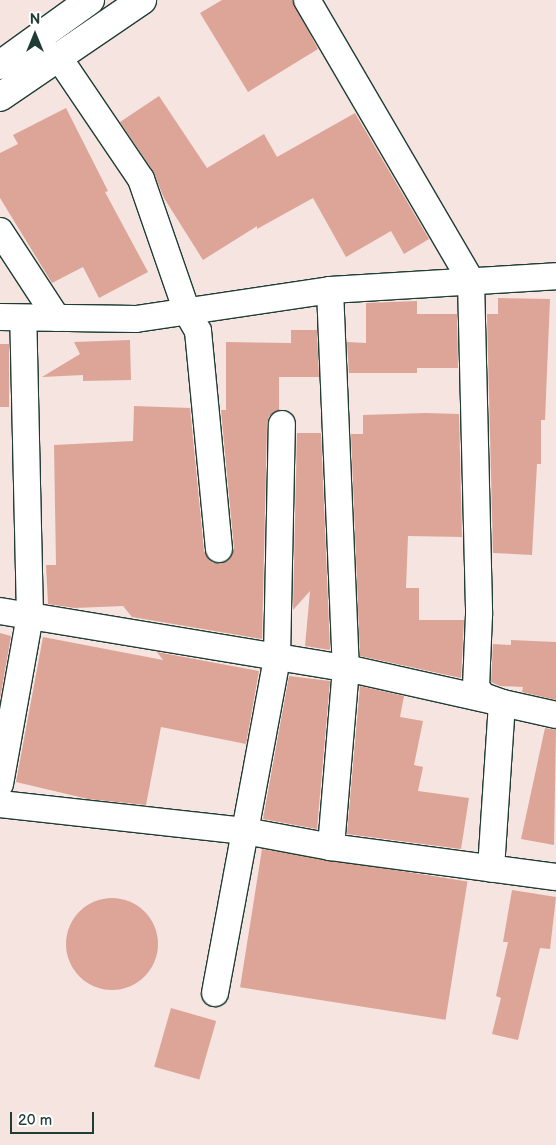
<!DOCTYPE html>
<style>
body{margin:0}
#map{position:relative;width:556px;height:1145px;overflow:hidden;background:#f5e4e0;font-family:"Balsamiq Sans",sans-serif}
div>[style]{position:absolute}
.building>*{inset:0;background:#dda597;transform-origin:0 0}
.round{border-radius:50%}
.roads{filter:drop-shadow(1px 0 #1f3d34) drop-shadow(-1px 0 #1f3d34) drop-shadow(0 1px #1f3d34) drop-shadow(0 -1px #1f3d34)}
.minor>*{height:26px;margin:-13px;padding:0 13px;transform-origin:13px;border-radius:13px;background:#fff}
.primary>*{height:28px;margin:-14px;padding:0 14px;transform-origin:14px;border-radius:14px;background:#fff}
span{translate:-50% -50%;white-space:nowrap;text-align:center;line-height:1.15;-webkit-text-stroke:4.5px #fff;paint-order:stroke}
.north{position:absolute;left:10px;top:10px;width:50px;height:50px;-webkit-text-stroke:4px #fff;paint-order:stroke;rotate:0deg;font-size:14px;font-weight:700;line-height:20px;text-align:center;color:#1f3d34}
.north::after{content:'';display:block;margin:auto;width:18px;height:22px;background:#1f3d34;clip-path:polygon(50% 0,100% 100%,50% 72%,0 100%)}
.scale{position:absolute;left:10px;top:1112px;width:84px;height:22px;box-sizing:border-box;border:2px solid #1f3d34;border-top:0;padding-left:6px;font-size:15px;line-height:18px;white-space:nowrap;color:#1f3d34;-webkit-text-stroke:4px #fff;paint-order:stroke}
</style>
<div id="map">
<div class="building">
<i style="clip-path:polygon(222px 0,292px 0,318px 49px,248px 92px,200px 13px)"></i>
<i style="clip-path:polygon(159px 96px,207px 168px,264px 134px,277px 157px,355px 113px,429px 239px,404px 254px,391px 231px,346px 257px,313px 198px,257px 229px,257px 226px,203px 260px,164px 198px,153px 171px,120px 122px)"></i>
<i style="clip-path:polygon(66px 108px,108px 191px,105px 192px,148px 272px,99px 298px,83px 267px,52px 283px,0 198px,0 153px,18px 144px,13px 135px)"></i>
<i style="clip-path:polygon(498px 298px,550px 299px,545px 420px,541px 420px,541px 464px,537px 464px,532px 555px,493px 553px,487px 314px,498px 314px)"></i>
<i style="clip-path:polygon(417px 301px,417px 314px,457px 314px,458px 368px,417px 368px,417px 373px,349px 373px,347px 342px,366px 343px,366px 303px)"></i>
<i style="clip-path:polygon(291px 330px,317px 330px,319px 377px,279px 377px,279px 410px,269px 416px,267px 423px,262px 639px,132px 617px,123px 606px,75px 608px,48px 604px,46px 565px,56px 565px,54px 445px,133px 441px,134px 406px,190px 408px,204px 551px,213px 563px,228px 561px,234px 548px,221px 410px,226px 410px,226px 342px,291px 343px)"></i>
<i style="clip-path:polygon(130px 340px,131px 380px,83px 381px,83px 375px,42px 377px,80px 354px,74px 342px)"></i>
<i style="left:0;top:344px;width:9px;height:63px"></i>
<i style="clip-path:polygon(426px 413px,459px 414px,462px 537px,408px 536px,406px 588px,419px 588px,419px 620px,464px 620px,461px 678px,360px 656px,351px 434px,363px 434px,363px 415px)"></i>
<i style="clip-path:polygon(297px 433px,321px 433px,330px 650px,305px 646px,310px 591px,293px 610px)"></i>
<i style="clip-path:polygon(0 633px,11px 636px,0 699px)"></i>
<i style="clip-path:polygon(43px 637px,163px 660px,157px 652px,259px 671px,246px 744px,161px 727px,146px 805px,88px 799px,16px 782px)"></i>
<i style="clip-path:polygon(511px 640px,556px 642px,556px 700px,522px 692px,523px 687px,500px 686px,491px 682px,493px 644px,511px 645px)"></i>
<i style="clip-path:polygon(289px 676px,330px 681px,317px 829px,263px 819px)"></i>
<i style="clip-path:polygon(360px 686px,404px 696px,400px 717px,423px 721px,414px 765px,423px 767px,418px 791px,469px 798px,461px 849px,347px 834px)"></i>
<i style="clip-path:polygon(545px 728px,556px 730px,554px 845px,521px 839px)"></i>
<i style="left:262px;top:849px;width:208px;height:140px;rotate:9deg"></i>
<i style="clip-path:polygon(512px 890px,556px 897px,550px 949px,540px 948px,518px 1040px,492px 1034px,501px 998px,496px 996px,508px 942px,503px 942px)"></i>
<i class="round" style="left:66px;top:898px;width:92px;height:92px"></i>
<i style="left:171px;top:1008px;width:47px;height:61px;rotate:16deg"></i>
</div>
<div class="roads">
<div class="minor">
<i style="left:307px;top:0;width:325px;rotate:59.7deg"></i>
<i style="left:471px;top:281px;width:334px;rotate:88.6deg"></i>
<i style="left:479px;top:615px;width:72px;rotate:92.4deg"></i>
<i style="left:476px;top:687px;width:11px;rotate:52deg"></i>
<i style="left:483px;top:696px;width:20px;rotate:20deg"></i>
<i style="left:502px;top:703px;width:166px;rotate:93.8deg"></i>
<i style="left:57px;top:55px;width:150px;rotate:55.9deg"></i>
<i style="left:141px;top:179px;width:141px;rotate:70.9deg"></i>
<i style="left:187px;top:312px;width:22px;rotate:60deg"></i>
<i style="left:198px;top:331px;width:219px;rotate:84.5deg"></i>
<i style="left:0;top:231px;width:104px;rotate:56.8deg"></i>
<i style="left:330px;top:290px;width:378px;rotate:87.6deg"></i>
<i style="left:346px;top:668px;width:180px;rotate:94.8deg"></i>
<i style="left:0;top:317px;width:136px;rotate:0.8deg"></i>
<i style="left:136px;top:319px;width:196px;rotate:-8.5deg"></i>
<i style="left:330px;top:290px;width:226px;rotate:-3.5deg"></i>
<i style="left:0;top:611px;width:351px;rotate:9.4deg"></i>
<i style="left:346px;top:668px;width:215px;rotate:12.6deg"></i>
<i style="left:0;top:784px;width:171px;rotate:-79.9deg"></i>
<i style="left:30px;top:616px;width:298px;rotate:-91.3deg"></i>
<i style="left:0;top:804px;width:246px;rotate:6.3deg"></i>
<i style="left:245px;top:831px;width:87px;rotate:10.5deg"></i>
<i style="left:331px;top:847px;width:227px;rotate:7.6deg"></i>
<i style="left:215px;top:993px;width:342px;rotate:-79.5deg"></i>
<i style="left:277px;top:657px;width:233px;rotate:-88.8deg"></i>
</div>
<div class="primary">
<i style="left:0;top:65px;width:111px;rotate:-35.8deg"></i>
<i style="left:0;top:97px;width:172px;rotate:-34.3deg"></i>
</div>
</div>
<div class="north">N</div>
<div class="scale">20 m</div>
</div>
